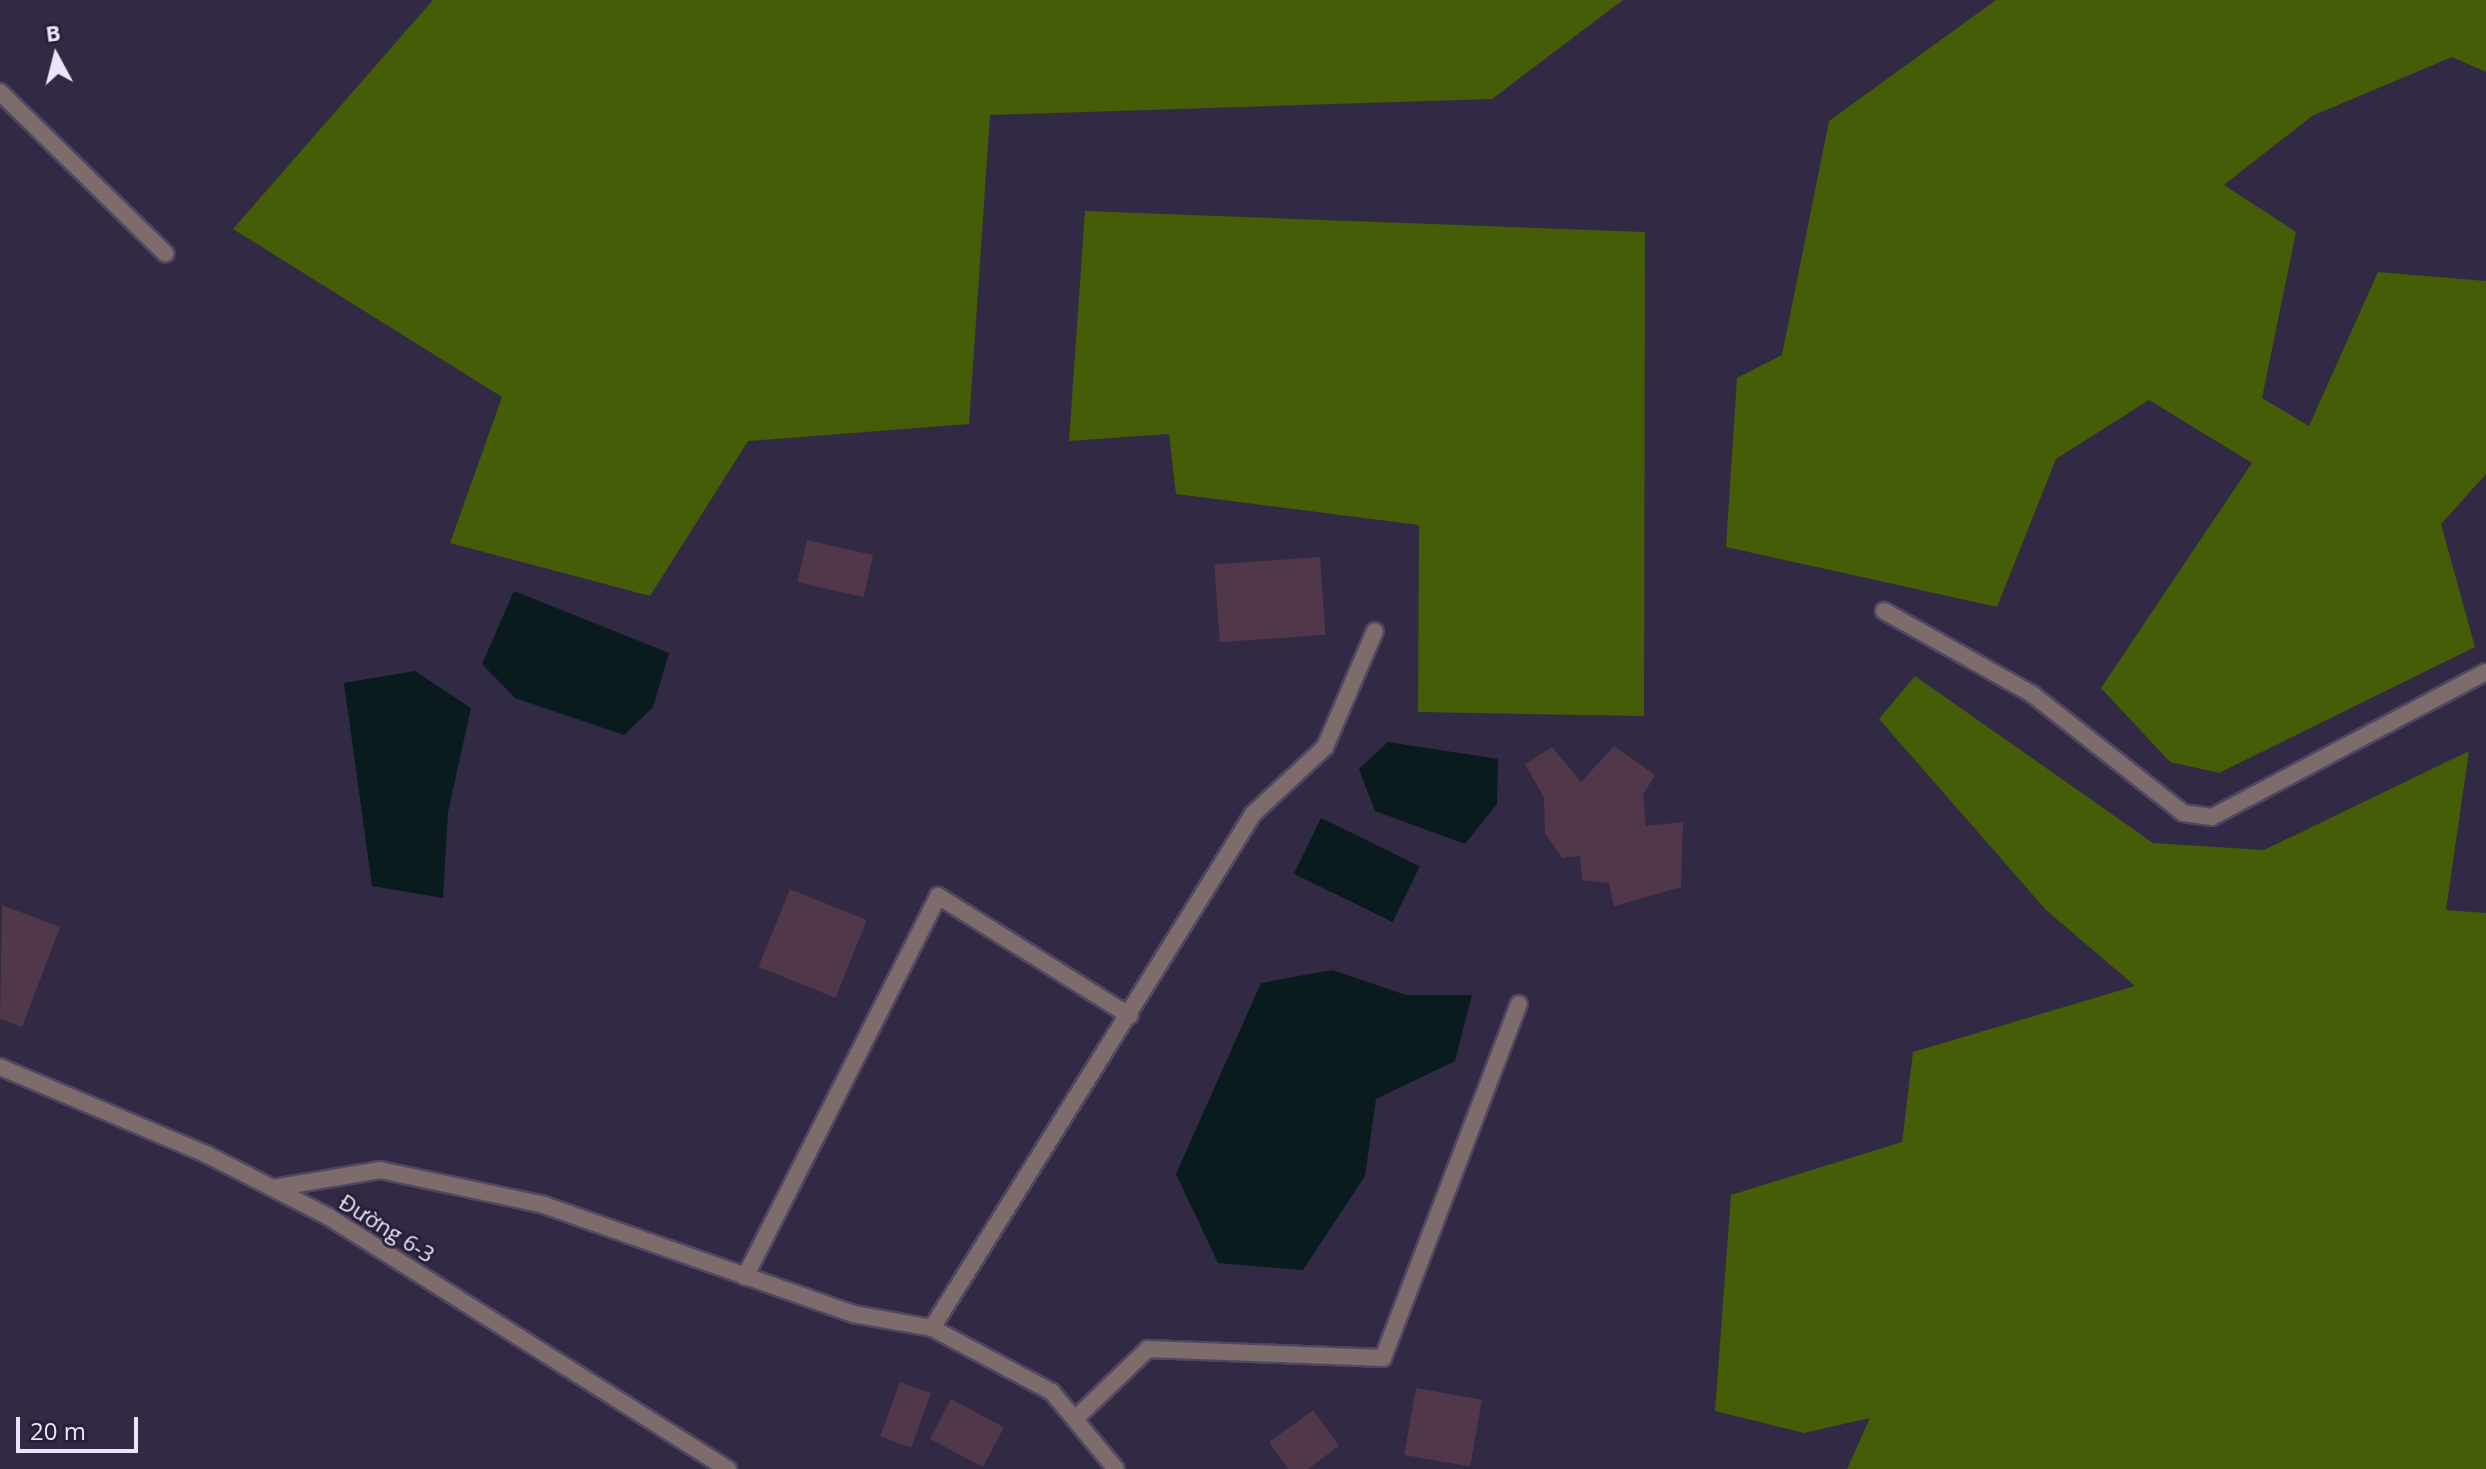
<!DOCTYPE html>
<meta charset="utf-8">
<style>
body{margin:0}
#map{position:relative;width:2486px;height:1469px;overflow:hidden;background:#322944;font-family:"Open Sans",sans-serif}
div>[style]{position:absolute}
.green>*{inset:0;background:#445d06}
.water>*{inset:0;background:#0a1b1d;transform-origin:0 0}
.building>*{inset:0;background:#51374a;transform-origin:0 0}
.roads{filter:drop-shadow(2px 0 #504761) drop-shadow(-2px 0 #504761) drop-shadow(0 2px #504761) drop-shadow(0 -2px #504761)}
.service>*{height:16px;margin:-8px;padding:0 8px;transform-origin:8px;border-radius:8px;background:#7d6c6b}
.minor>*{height:16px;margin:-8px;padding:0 8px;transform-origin:8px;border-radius:8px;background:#7d6c6b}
.tertiary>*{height:16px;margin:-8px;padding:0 8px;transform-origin:8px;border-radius:8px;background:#7d6c6b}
span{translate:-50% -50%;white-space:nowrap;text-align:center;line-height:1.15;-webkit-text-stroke:6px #281f39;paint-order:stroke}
.street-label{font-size:22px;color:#ebe6f7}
.north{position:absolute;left:16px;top:16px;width:80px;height:80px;-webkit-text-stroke:6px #281f39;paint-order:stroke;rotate:353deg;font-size:22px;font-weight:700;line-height:32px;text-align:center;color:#ebe6f7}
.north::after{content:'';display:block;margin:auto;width:28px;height:36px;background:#ebe6f7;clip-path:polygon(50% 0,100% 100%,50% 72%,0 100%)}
.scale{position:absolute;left:16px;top:1417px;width:122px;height:36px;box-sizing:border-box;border:4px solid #ebe6f7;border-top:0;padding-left:10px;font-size:24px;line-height:28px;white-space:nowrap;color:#ebe6f7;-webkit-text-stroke:6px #281f39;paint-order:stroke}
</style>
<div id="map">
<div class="green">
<i style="clip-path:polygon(433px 0,1623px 0,1492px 99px,990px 115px,969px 424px,748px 441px,650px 596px,450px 543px,502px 397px,233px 229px)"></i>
<i style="clip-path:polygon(1996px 0,2486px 0,2486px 72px,2452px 57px,2312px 116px,2224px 185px,2296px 232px,2262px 398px,2309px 426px,2378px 272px,2486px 281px,2486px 474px,2441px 524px,2475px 647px,2219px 773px,2170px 762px,2101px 688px,2252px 463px,2149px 400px,2056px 459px,1997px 607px,1726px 547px,1737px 378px,1782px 355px,1829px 121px)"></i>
<i style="clip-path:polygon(1085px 211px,1645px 232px,1644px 716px,1418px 712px,1419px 525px,1176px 494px,1169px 434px,1069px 441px)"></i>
<i style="clip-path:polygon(1915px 676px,2153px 843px,2264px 850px,2469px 751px,2446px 910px,2486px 913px,2486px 1469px,1847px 1469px,1870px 1418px,1804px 1433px,1715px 1411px,1731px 1195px,1902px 1142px,1913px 1052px,2135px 986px,2046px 910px,1879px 719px)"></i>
</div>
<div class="water">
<i style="clip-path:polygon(514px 591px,669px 653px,653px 707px,624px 735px,515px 698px,482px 664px)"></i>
<i style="clip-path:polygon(415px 671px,471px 708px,448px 812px,443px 898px,372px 886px,344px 683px)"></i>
<i style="clip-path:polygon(1388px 742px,1498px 759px,1497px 804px,1465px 844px,1375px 811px,1359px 769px)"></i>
<i style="left:1321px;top:818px;width:110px;height:62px;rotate:26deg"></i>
<i style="clip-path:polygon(1332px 970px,1406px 995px,1472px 995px,1455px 1061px,1376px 1099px,1365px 1176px,1303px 1270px,1218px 1263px,1176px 1174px,1261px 983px)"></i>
</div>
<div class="building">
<i style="left:807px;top:540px;width:68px;height:43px;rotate:13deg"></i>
<i style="left:1320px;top:557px;width:78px;height:106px;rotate:86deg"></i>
<i style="clip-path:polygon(1614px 746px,1655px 775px,1643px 795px,1646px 826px,1683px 822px,1681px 887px,1614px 906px,1609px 883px,1582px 880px,1580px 856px,1562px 858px,1545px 833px,1544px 798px,1525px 764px,1552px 747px,1581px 782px)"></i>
<i style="left:790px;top:889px;width:83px;height:84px;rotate:22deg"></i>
<i style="clip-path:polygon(2px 905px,60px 927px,22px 1027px,0 1019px)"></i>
<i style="left:900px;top:1382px;width:33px;height:58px;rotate:20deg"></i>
<i style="left:1416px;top:1388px;width:67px;height:68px;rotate:10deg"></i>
<i style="left:951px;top:1399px;width:60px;height:45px;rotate:28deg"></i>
<i style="clip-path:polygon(1313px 1410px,1339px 1446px,1308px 1469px,1288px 1469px,1269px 1442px)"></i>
</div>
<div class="roads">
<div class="service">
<i style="left:932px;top:1328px;width:606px;rotate:-58.01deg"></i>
<i style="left:1253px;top:814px;width:98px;rotate:-42.9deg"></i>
<i style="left:1325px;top:747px;width:126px;rotate:-66.7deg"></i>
</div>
<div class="minor">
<i style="left:0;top:92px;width:231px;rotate:44.3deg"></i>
<i style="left:1884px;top:611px;width:170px;rotate:29.3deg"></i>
<i style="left:2032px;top:694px;width:192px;rotate:38.2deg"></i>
<i style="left:2183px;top:813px;width:29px;rotate:8deg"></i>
<i style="left:2212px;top:817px;width:310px;rotate:-27.9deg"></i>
<i style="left:273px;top:1188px;width:109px;rotate:-9.5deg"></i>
<i style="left:380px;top:1170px;width:168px;rotate:12deg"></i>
<i style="left:544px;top:1205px;width:328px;rotate:19.4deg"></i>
<i style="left:853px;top:1314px;width:80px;rotate:10deg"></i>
<i style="left:932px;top:1328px;width:136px;rotate:28.1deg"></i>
<i style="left:1052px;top:1392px;width:100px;rotate:50.3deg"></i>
<i style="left:745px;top:1277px;width:427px;rotate:-63.1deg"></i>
<i style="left:938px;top:896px;width:226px;rotate:32deg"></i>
<i style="left:1076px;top:1418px;width:100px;rotate:-43.8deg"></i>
<i style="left:1148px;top:1349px;width:235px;rotate:2.2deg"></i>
<i style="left:1383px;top:1358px;width:379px;rotate:-69deg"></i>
</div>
<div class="tertiary">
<i style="left:0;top:1067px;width:226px;rotate:22.9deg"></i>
<i style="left:208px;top:1155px;width:136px;rotate:27.1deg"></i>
<i style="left:329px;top:1217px;width:472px;rotate:32.3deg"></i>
</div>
</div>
<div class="street-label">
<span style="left:387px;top:1228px;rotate:32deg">Đường 6-3</span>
</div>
<div class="north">B</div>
<div class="scale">20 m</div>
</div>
